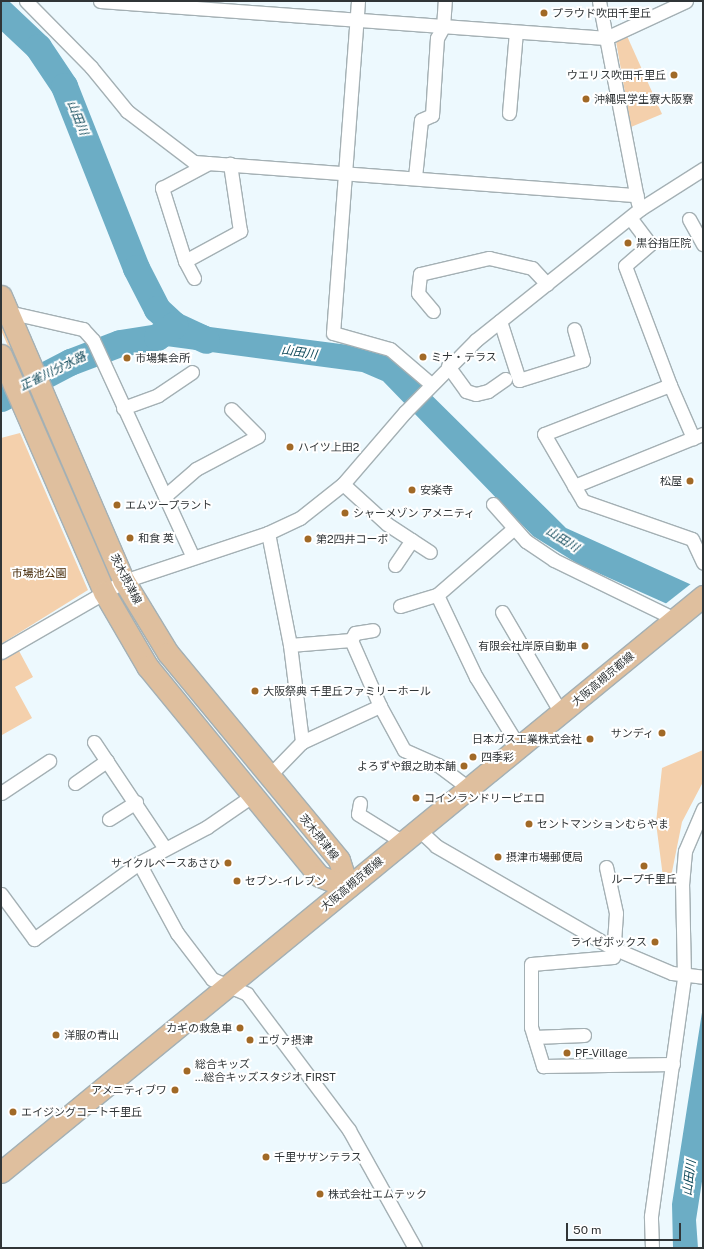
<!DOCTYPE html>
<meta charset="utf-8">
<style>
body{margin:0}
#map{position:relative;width:704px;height:1249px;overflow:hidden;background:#edf9fe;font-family:"Public Sans","Noto Sans JP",sans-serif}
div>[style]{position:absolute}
.green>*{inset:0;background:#f4d0ac}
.water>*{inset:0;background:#6cadc5}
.pier>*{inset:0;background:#edf9fe}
.river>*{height:27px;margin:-13.5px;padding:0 13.5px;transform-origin:13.5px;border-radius:13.5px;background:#6cadc5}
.roads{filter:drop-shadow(1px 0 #a4b0b4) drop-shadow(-1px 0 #a4b0b4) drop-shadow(0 1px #a4b0b4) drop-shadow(0 -1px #a4b0b4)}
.minor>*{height:13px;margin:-6.5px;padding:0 6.5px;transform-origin:6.5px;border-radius:6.5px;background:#fff}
.primary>*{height:21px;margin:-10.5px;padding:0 10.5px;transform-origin:10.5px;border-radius:10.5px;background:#dfbf9e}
.dots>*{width:11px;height:11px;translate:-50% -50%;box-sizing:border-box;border:2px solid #fff;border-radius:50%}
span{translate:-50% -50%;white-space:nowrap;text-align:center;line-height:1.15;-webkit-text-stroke:4px #fff;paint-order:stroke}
.poi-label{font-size:11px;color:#303537}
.left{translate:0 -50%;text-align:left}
.right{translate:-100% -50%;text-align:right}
.park-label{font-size:11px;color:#442704}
.street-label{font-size:11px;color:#303537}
.water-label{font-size:12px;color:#0d4758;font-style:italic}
.frame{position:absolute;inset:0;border:2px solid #303537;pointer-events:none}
.scale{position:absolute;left:566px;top:1223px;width:115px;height:18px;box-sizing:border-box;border:2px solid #303537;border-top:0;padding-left:5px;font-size:12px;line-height:14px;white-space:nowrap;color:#303537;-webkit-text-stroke:3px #fff;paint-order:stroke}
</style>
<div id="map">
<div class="green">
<i style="clip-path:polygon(627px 36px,662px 114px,631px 127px,616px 41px)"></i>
<i style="clip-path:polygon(1px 318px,107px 569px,104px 570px,1px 330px)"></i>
<i style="clip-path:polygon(20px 433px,88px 590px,1px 644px,1px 438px)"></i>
<i style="clip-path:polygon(18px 649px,33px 677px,15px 687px,32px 718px,2px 735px,1px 660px)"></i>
<i style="clip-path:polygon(703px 750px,703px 782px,682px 822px,671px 877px,663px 877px,656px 823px,662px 768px)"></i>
</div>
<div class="water">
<i style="clip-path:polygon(181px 316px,210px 327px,364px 347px,394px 358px,566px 528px,703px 590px,703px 620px,578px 564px,533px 536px,383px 381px,362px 372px,166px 346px,158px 334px)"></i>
<i style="clip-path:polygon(703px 1006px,703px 1175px,696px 1220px,698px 1248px,673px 1248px,672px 1204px)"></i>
</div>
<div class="pier">
<i style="clip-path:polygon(692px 583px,703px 587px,703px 622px,664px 605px)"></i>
</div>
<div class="river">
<i style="left:1px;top:12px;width:51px;rotate:43.4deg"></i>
<i style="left:38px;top:47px;width:47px;rotate:56.3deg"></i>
<i style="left:64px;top:86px;width:196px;rotate:68.4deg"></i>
<i style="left:136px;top:268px;width:46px;rotate:62.9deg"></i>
<i style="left:157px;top:309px;width:23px;rotate:43deg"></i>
<i style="left:174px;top:325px;width:35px;rotate:25deg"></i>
<i style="left:1px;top:398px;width:78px;rotate:-27.6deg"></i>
<i style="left:70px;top:362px;width:53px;rotate:-20.8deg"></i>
<i style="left:120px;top:343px;width:37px;rotate:-9deg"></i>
<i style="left:157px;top:337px;width:21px;rotate:-35deg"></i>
</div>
<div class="roads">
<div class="minor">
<i style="left:26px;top:1px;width:93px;rotate:45.4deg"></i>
<i style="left:91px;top:67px;width:57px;rotate:50.7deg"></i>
<i style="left:127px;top:111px;width:84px;rotate:37.3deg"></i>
<i style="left:194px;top:162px;width:444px;rotate:4.3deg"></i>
<i style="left:100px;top:1px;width:507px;rotate:4.18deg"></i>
<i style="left:606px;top:38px;width:88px;rotate:-24.8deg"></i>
<i style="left:358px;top:1px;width:333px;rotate:94.3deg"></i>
<i style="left:333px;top:333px;width:59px;rotate:15.7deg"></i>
<i style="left:390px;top:349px;width:54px;rotate:40.5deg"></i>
<i style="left:599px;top:1px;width:206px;rotate:79.1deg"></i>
<i style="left:509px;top:113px;width:81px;rotate:-85.1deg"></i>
<i style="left:415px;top:177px;width:57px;rotate:-84deg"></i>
<i style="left:421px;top:120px;width:12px;rotate:-24deg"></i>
<i style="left:432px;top:115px;width:77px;rotate:-86.3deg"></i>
<i style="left:437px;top:38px;width:13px;rotate:-61deg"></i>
<i style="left:443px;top:27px;width:26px;rotate:-86deg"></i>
<i style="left:631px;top:219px;width:31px;rotate:53deg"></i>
<i style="left:650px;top:244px;width:33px;rotate:139deg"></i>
<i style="left:625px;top:266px;width:127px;rotate:69.3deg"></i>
<i style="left:670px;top:385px;width:135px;rotate:158.7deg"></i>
<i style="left:544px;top:434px;width:78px;rotate:59.8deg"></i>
<i style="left:583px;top:501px;width:115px;rotate:19.2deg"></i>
<i style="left:692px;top:539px;width:26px;rotate:65deg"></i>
<i style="left:689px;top:219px;width:29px;rotate:61deg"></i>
<i style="left:185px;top:261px;width:63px;rotate:-28.6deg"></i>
<i style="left:240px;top:231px;width:68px;rotate:-98.5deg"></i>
<i style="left:194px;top:278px;width:19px;rotate:-118deg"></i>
<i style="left:185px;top:261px;width:77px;rotate:-107.5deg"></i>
<i style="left:162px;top:188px;width:53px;rotate:-28deg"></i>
<i style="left:433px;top:311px;width:23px;rotate:-130deg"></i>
<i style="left:418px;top:293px;width:19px;rotate:-84deg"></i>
<i style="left:420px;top:274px;width:71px;rotate:-13.1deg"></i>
<i style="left:489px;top:258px;width:44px;rotate:13.1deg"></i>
<i style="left:532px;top:268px;width:22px;rotate:47deg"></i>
<i style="left:8px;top:312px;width:77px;rotate:12.8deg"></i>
<i style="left:83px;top:329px;width:15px;rotate:48deg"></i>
<i style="left:93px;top:340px;width:239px;rotate:65.3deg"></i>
<i style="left:500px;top:321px;width:62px;rotate:72.1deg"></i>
<i style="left:519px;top:380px;width:67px;rotate:-17.4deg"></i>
<i style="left:583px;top:360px;width:32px;rotate:-106deg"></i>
<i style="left:448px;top:366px;width:31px;rotate:54deg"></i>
<i style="left:466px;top:391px;width:10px;rotate:17deg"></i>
<i style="left:476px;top:394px;width:12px;rotate:-14deg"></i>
<i style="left:488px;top:391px;width:21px;rotate:-35deg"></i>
<i style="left:670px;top:385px;width:58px;rotate:66.5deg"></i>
<i style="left:123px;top:408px;width:37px;rotate:-20deg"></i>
<i style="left:158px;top:395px;width:41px;rotate:-34.1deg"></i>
<i style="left:343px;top:484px;width:59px;rotate:42.3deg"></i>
<i style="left:387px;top:524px;width:51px;rotate:33.1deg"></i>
<i style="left:574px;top:486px;width:139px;rotate:-22deg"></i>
<i style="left:165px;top:496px;width:41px;rotate:-41.1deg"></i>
<i style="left:196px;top:469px;width:70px;rotate:-28deg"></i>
<i style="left:258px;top:436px;width:38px;rotate:-135deg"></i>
<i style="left:493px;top:504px;width:50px;rotate:48.3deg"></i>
<i style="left:526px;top:541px;width:34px;rotate:34deg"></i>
<i style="left:554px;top:560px;width:135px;rotate:26deg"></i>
<i style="left:268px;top:533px;width:114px;rotate:78.9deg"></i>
<i style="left:290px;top:645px;width:98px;rotate:82.9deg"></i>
<i style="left:395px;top:565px;width:30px;rotate:-56deg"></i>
<i style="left:437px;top:595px;width:91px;rotate:64.6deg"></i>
<i style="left:476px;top:677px;width:82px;rotate:58.4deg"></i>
<i style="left:400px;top:606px;width:39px;rotate:-17deg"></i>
<i style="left:437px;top:595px;width:102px;rotate:-41deg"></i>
<i style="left:502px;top:612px;width:117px;rotate:59.7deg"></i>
<i style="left:351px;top:640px;width:72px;rotate:66.3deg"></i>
<i style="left:380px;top:706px;width:50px;rotate:61.4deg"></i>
<i style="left:404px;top:750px;width:37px;rotate:24deg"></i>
<i style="left:438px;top:765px;width:38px;rotate:37deg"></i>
<i style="left:290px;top:645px;width:61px;rotate:-4.7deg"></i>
<i style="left:351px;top:640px;width:8px;rotate:-60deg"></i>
<i style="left:355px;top:633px;width:18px;rotate:-9deg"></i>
<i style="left:1px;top:652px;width:142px;rotate:-30deg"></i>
<i style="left:124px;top:581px;width:152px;rotate:-18.4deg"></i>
<i style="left:268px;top:533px;width:35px;rotate:-25deg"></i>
<i style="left:300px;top:518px;width:55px;rotate:-38.3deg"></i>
<i style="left:343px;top:484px;width:95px;rotate:-49.3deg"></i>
<i style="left:405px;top:412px;width:101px;rotate:-45.4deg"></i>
<i style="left:476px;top:340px;width:210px;rotate:-38.6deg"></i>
<i style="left:640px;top:209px;width:75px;rotate:-32.4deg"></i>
<i style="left:94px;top:742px;width:126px;rotate:56.3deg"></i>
<i style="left:269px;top:776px;width:47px;rotate:-45.9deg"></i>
<i style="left:302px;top:742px;width:86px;rotate:-24.8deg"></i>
<i style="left:75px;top:783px;width:39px;rotate:-35deg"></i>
<i style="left:1px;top:793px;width:58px;rotate:-33.7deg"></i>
<i style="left:360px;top:803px;width:11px;rotate:100deg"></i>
<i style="left:358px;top:814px;width:53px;rotate:31.9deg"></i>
<i style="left:109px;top:819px;width:32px;rotate:-32deg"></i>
<i style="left:418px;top:829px;width:25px;rotate:43deg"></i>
<i style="left:436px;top:846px;width:204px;rotate:30deg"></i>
<i style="left:613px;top:948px;width:64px;rotate:23deg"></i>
<i style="left:672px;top:973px;width:31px;rotate:7deg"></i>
<i style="left:139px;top:863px;width:80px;rotate:61.5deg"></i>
<i style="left:177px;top:933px;width:58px;rotate:52.7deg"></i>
<i style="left:212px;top:979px;width:38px;rotate:23deg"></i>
<i style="left:247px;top:994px;width:170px;rotate:53.1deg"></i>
<i style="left:349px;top:1130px;width:135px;rotate:60.8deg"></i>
<i style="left:606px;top:867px;width:47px;rotate:77.7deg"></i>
<i style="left:616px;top:913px;width:44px;rotate:93.9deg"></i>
<i style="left:613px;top:957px;width:82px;rotate:175.1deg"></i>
<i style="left:531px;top:964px;width:63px;rotate:90deg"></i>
<i style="left:531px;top:1027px;width:41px;rotate:72.9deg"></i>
<i style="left:543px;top:1066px;width:130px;rotate:-0.9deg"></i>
<i style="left:1px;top:894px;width:56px;rotate:53.7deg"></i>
<i style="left:34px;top:939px;width:130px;rotate:-35.9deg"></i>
<i style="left:139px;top:863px;width:77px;rotate:-27.9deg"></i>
<i style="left:207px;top:827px;width:58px;rotate:-34.5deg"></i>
<i style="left:534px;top:1037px;width:50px;rotate:-2.3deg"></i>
<i style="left:652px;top:1248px;width:32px;rotate:-92deg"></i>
<i style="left:651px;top:1216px;width:241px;rotate:-82.1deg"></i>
<i style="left:684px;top:977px;width:92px;rotate:-91.2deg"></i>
<i style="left:682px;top:885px;width:34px;rotate:-85deg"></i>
<i style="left:685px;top:851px;width:46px;rotate:-66.8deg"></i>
</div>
<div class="primary">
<i style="left:1px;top:296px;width:310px;rotate:66.7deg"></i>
<i style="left:124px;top:581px;width:84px;rotate:58.6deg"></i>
<i style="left:168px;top:653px;width:268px;rotate:50.4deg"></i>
<i style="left:339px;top:860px;width:28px;rotate:72deg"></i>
<i style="left:1px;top:355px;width:258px;rotate:66.5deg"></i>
<i style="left:104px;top:592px;width:86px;rotate:59.8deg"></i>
<i style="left:147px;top:666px;width:271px;rotate:50.7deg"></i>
<i style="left:319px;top:876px;width:31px;rotate:21deg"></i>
<i style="left:1px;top:1172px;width:908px;rotate:-39.37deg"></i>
</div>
</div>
<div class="dots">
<i style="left:544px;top:13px;background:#a16926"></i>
<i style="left:674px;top:75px;background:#a16926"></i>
<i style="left:586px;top:99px;background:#a16926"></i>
<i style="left:628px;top:243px;background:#a16926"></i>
<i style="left:423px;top:357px;background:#a16926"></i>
<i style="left:127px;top:358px;background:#a16926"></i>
<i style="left:290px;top:447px;background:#a16926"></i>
<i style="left:690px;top:481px;background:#a16926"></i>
<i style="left:412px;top:490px;background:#a16926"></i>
<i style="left:117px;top:505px;background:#a16926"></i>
<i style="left:345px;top:513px;background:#a16926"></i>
<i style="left:130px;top:538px;background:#a16926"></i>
<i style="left:308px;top:539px;background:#a16926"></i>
<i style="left:585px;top:646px;background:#a16926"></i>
<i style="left:255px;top:691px;background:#a16926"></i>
<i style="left:662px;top:733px;background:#a16926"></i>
<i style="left:590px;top:739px;background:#a16926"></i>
<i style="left:473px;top:757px;background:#a16926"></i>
<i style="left:464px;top:766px;background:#a16926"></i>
<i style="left:416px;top:798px;background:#a16926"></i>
<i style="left:529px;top:824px;background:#a16926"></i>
<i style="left:498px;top:857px;background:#a16926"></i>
<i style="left:228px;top:863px;background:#a16926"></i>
<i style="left:644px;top:866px;background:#a16926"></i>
<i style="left:237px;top:881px;background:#a16926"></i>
<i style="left:655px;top:942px;background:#a16926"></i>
<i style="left:240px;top:1028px;background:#a16926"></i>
<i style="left:56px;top:1035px;background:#a16926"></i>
<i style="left:250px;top:1040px;background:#a16926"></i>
<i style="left:567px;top:1053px;background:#a16926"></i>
<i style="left:187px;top:1071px;background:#a16926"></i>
<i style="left:175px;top:1090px;background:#a16926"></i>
<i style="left:13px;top:1112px;background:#a16926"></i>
<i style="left:266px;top:1157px;background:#a16926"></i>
<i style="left:320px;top:1194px;background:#a16926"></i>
</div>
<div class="poi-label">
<span class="left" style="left:552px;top:13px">プラウド吹田千里丘</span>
<span class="right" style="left:666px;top:75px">ウエリス吹田千里丘</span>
<span class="left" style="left:594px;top:99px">沖縄県学生寮大阪寮</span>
<span class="left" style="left:636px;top:243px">黒谷指圧院</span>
<span class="left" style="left:431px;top:357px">ミナ・テラス</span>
<span class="left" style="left:135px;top:358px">市場集会所</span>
<span class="left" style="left:298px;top:447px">ハイツ上田2</span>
<span class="right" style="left:682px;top:481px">松屋</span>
<span class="left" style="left:420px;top:490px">安楽寺</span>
<span class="left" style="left:125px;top:505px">エムツープラント</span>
<span class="left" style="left:353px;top:513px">シャーメゾン アメニティ</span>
<span class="left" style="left:138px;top:538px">和食 英</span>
<span class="left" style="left:316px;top:539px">第2四井コーポ</span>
<span class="right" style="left:577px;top:646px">有限会社岸原自動車</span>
<span class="left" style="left:263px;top:691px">大阪祭典 千里丘ファミリーホール</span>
<span class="right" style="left:654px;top:733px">サンディ</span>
<span class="right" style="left:582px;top:739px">日本ガス工業株式会社</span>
<span class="left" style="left:481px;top:757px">四季彩</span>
<span class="right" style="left:456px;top:766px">よろずや銀之助本舗</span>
<span class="left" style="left:424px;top:798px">コインランドリーピエロ</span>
<span class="left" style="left:537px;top:824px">セントマンションむらやま</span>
<span class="left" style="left:506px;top:857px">摂津市場郵便局</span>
<span class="right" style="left:220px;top:863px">サイクルベースあさひ</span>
<span style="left:644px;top:879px">ループ千里丘</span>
<span class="left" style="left:245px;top:881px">セブン-イレブン</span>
<span class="right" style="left:647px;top:942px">ライゼボックス</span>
<span class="right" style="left:232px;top:1028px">カギの救急車</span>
<span class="left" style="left:64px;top:1035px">洋服の青山</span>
<span class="left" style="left:258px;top:1040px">エヴァ摂津</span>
<span class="left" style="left:575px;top:1053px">PF-Village</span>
<span class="left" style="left:195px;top:1071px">総合キッズ<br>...総合キッズスタジオ FIRST</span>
<span class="right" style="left:167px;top:1090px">アメニティブワ</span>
<span class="left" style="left:21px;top:1112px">エイジングコート千里丘</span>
<span class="left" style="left:274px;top:1157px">千里サザンテラス</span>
<span class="left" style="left:328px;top:1194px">株式会社エムテック</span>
</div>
<div class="park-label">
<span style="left:39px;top:573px">市場池公園</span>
</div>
<div class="street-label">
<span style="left:126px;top:579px;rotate:63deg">茨木摂津線</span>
<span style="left:603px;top:679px;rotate:-40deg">大阪高槻京都線</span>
<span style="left:319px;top:837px;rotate:51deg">茨木摂津線</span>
<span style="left:352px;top:884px;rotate:-40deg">大阪高槻京都線</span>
</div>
<div class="water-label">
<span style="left:77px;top:118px;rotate:68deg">山田川</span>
<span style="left:299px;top:353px;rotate:8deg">山田川</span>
<span style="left:53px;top:372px;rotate:-26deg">正雀川分水路</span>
<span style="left:562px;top:540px;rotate:32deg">山田川</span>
<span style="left:690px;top:1178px;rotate:-83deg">山田川</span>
</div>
<div class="frame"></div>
<div class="scale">50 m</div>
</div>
